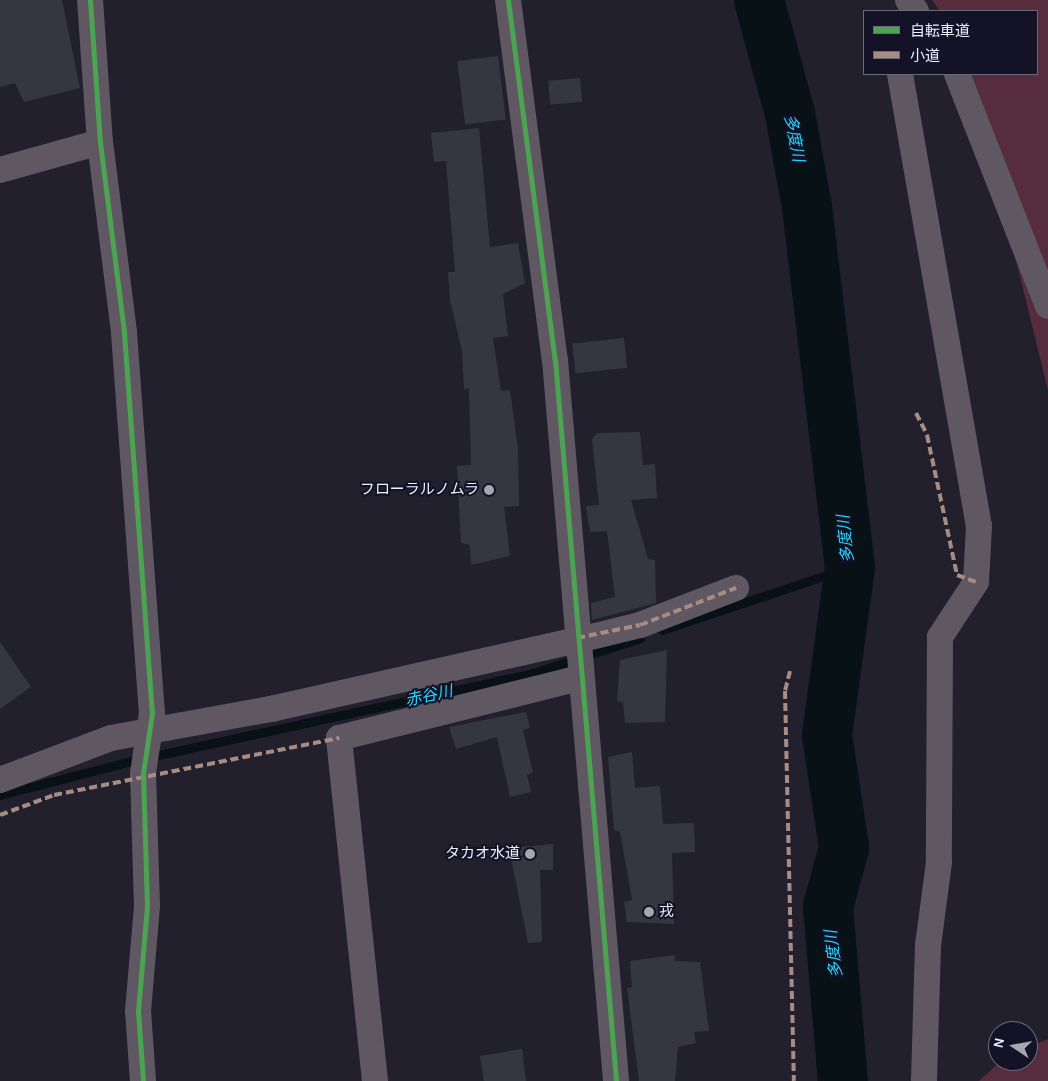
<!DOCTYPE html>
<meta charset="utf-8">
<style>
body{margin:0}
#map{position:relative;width:1048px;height:1081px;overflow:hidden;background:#21202c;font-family:Karla,"Noto Sans JP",sans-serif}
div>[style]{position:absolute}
.green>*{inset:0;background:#572c3d}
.stream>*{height:9px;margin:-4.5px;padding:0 4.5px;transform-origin:4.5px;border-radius:4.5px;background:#071116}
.river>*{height:50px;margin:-25px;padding:0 25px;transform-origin:25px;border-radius:25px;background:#071116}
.building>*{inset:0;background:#343740;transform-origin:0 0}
.minor>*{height:26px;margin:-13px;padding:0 13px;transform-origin:13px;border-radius:13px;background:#5f5862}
.quiet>*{height:4px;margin-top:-2px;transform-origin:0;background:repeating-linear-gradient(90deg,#a88b81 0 8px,transparent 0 12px)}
.cycleway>*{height:5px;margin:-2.5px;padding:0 2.5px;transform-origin:2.5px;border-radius:2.5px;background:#4ca352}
.dots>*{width:14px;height:14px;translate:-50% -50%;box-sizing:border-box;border:2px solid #141227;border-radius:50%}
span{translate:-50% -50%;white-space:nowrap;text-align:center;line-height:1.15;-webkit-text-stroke:4px #141227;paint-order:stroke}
.poi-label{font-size:15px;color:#eeedfc}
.right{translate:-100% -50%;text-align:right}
.left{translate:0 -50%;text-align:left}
.water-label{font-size:16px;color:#28d3f9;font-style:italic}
.legend{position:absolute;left:863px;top:10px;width:175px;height:65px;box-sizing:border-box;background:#141227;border:1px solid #6b6a7c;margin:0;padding:6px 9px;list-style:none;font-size:15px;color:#eeedfc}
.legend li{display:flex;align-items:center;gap:10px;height:25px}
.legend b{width:25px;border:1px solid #6b6a7c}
.north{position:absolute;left:988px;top:1021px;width:50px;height:50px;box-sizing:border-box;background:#141227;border:1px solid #6b6a7c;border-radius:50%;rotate:282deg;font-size:14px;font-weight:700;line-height:20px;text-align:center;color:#eeedfc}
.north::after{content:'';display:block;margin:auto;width:18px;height:22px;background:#a6a5b3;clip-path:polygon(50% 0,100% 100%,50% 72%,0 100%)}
</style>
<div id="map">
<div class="green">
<i style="clip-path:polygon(932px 0,1048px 0,1048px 390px,970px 74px,1037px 74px,1037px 11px,940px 11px)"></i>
<i style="clip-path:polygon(1048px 1039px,1048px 1081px,979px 1081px,1001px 1061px,1028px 1061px,1028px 1048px)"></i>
</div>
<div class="stream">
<i style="left:662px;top:630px;width:198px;rotate:-18.5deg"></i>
<i style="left:0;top:795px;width:135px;rotate:-14.5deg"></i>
<i style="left:131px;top:761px;width:412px;rotate:-12.3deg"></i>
<i style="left:533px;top:673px;width:113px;rotate:-18.1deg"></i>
</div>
<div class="river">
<i style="left:759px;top:0;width:118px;rotate:74.8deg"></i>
<i style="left:790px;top:114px;width:95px;rotate:79.6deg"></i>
<i style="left:807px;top:207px;width:363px;rotate:83.2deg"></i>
<i style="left:850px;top:567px;width:170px;rotate:97.8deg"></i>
<i style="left:827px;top:735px;width:114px;rotate:81.4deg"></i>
<i style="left:844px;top:848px;width:61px;rotate:105.2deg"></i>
<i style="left:828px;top:907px;width:175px;rotate:85.1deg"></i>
</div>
<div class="building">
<i style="clip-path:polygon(0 0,62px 0,80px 88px,24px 102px,15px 83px,0 87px)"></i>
<i style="left:498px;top:56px;width:64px;height:41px;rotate:83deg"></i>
<i style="left:580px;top:78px;width:24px;height:32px;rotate:85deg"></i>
<i style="clip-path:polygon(479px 128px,490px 247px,518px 243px,525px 283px,503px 294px,508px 336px,493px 338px,501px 391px,510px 390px,518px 449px,519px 506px,504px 507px,510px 556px,471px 565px,470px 545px,461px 543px,457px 466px,471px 465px,469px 388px,464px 389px,462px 351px,450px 300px,448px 272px,455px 272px,446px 161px,434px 162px,431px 133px)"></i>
<i style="left:624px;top:338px;width:30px;height:52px;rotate:84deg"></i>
<i style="clip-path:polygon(640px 432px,643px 465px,655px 464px,657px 498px,631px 500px,648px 559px,655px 560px,656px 603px,592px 620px,591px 603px,615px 597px,607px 531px,590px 532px,586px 506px,599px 505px,592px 439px,597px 433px)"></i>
<i style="clip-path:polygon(0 642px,31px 687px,0 709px)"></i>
<i style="clip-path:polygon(667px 650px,665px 722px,625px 723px,623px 702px,617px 701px,620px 660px)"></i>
<i style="clip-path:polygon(526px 712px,530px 728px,523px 730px,533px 773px,527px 775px,531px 792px,510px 797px,497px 737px,456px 749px,449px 727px)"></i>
<i style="clip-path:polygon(632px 752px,635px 788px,660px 786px,663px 824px,694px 823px,695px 852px,672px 853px,674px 924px,627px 922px,624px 902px,632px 900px,620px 832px,614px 830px,608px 757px)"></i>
<i style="clip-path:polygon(553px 844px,553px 870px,540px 870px,542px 942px,528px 943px,509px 848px)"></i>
<i style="clip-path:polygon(675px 955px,675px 961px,700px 962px,709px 1031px,694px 1032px,696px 1043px,678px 1047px,675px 1081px,639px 1081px,627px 988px,632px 987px,630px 961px)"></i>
<i style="clip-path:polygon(522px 1049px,526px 1081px,484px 1081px,480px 1056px)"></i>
</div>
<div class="minor">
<i style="left:90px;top:0;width:142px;rotate:86deg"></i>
<i style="left:100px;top:142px;width:193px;rotate:82.8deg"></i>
<i style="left:124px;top:333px;width:381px;rotate:85.8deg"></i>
<i style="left:152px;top:713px;width:61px;rotate:98.5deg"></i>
<i style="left:143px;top:773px;width:133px;rotate:88.3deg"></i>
<i style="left:147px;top:906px;width:105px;rotate:94.9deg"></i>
<i style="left:138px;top:1011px;width:70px;rotate:85.9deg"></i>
<i style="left:508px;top:0;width:363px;rotate:82.6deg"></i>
<i style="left:555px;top:360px;width:724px;rotate:85.16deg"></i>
<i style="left:908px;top:0;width:14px;rotate:54deg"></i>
<i style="left:900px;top:74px;width:459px;rotate:80.1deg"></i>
<i style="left:979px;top:526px;width:56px;rotate:93.1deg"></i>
<i style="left:976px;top:582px;width:66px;rotate:123.2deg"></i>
<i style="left:940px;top:637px;width:225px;rotate:90.3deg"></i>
<i style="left:939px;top:862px;width:84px;rotate:97.5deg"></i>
<i style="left:928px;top:945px;width:136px;rotate:91.7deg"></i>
<i style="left:957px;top:74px;width:249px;rotate:68.6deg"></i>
<i style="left:0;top:170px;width:104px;rotate:-15.6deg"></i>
<i style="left:0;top:780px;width:119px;rotate:-20.7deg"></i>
<i style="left:111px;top:738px;width:163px;rotate:-10.3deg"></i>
<i style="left:271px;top:709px;width:324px;rotate:-12.7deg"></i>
<i style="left:587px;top:638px;width:55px;rotate:-13.8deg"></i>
<i style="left:640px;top:625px;width:103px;rotate:-21.1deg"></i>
<i style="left:375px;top:1081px;width:345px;rotate:-96deg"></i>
<i style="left:339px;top:738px;width:248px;rotate:-14deg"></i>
</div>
<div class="quiet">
<i style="left:916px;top:413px;width:25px;rotate:63deg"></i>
<i style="left:927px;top:435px;width:143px;rotate:77.9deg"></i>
<i style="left:957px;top:575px;width:20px;rotate:20deg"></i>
<i style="left:577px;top:638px;width:64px;rotate:-11.7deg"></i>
<i style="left:640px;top:625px;width:103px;rotate:-21.1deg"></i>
<i style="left:790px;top:671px;width:21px;rotate:104deg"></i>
<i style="left:785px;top:691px;width:390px;rotate:88.7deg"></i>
<i style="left:0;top:815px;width:58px;rotate:-20.3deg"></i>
<i style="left:54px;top:795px;width:291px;rotate:-11.3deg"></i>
</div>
<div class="cycleway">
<i style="left:90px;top:0;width:142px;rotate:86deg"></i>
<i style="left:100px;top:142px;width:193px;rotate:82.8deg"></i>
<i style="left:124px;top:333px;width:381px;rotate:85.8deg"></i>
<i style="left:152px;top:713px;width:61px;rotate:98.5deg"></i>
<i style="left:143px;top:773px;width:133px;rotate:88.3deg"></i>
<i style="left:147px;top:906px;width:105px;rotate:94.9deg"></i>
<i style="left:138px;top:1011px;width:70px;rotate:85.9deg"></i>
<i style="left:508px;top:0;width:363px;rotate:82.6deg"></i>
<i style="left:555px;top:360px;width:724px;rotate:85.16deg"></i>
</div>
<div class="dots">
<i style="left:489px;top:490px;background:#a6a5b3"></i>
<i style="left:530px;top:854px;background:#a6a5b3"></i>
<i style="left:649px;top:912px;background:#a6a5b3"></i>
</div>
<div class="poi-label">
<span class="right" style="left:479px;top:490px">フローラルノムラ</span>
<span class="right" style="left:520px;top:854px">タカオ水道</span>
<span class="left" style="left:659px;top:912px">戎</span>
</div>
<div class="water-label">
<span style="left:794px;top:138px;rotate:79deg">多度川</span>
<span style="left:846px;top:539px;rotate:-96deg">多度川</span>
<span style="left:429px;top:696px;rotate:-12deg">赤谷川</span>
<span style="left:834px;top:954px;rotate:-97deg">多度川</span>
</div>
<ul class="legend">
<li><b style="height:6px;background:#4ca352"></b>自転車道</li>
<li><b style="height:6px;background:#a88b81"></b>小道</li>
</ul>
<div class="north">N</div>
</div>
